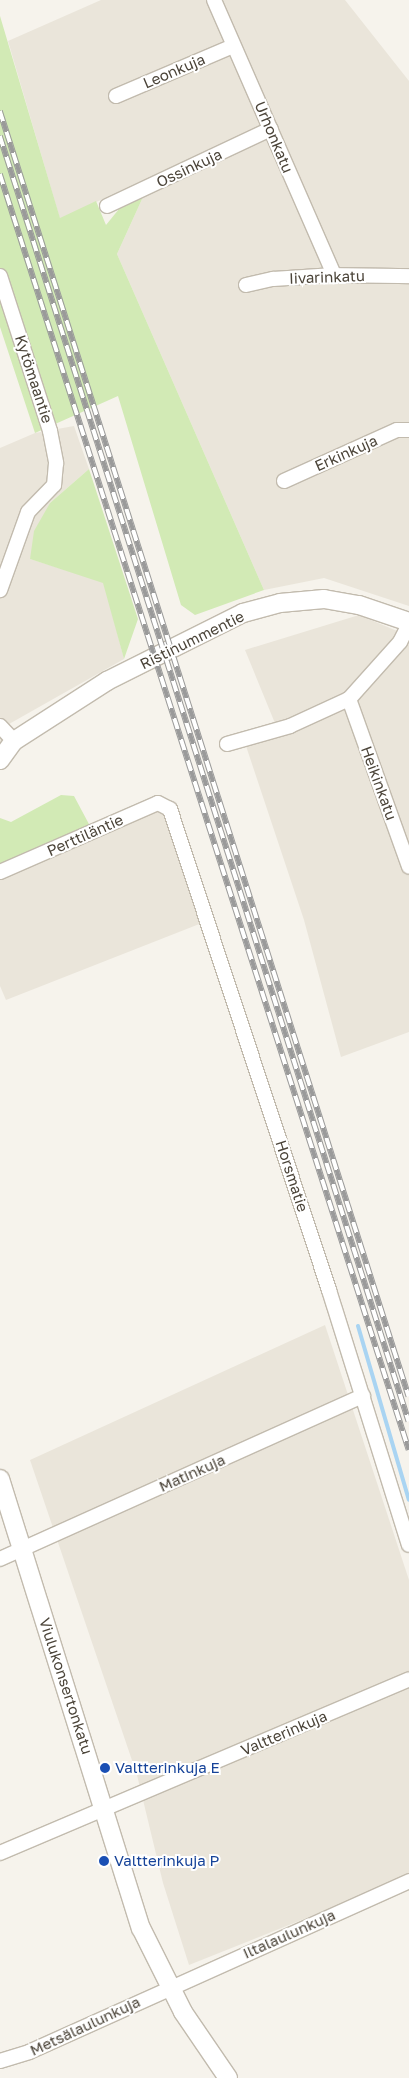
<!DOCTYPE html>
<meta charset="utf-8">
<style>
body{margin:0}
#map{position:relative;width:409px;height:2078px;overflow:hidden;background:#f6f3ec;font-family:"Golos Text",sans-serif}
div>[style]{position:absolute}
.residential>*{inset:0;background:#eae5da}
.green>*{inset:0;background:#d2eab5}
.stream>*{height:4px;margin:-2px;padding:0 2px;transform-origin:2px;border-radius:2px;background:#a9d4f2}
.roads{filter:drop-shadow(1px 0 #c2bbae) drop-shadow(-1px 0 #c2bbae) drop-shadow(0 1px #c2bbae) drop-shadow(0 -1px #c2bbae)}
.minor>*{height:14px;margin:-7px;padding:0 7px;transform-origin:7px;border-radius:7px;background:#fff}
.tertiary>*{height:18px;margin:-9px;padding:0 9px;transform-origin:9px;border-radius:9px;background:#fff}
.rail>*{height:5.5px;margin-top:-2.75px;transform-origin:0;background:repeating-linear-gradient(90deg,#fff 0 11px,#9a9a9a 0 22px);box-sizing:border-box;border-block:1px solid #9a9a9a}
.dots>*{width:14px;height:14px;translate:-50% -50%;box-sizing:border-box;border:2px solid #fff;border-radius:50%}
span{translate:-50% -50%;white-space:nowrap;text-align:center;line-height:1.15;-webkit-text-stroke:4px #fff;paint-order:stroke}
.street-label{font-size:15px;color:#4b4439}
.transit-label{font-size:15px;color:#164399}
.left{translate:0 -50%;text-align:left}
</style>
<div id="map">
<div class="residential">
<i style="clip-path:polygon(101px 0,345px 0,409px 81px,409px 606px,324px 578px,264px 590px,117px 254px,143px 197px,139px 182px,60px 219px,8px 41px)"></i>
<i style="clip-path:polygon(74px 426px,89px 469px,50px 503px,30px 559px,104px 582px,124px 659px,2px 728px,14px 741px,0 760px,0 448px,35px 433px)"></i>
<i style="clip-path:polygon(359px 615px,409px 636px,409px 1032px,341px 1057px,304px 920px,246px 746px,279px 733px,245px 650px)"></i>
<i style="clip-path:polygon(158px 803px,170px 809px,207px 921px,6px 1000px,0 986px,0 872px)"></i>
<i style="clip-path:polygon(325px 1325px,409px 1580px,409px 1877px,189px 1965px,163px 1883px,137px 1775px,30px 1460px)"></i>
</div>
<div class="green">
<i style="clip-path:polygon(0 16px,60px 218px,96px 201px,106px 225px,119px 209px,143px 197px,117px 254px,264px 590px,195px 615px,181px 605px,118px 396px,35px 433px,0 327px)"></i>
<i style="clip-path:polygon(89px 469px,138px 619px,124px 659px,103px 583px,30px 559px,34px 531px,50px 503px)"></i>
<i style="clip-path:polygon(61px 795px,74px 796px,90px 826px,0 865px,0 818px,11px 822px)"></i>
</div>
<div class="stream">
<i style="left:358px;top:1326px;width:181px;rotate:73.7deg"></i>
</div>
<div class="roads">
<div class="minor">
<i style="left:214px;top:0;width:300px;rotate:66.4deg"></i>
<i style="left:116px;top:96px;width:127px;rotate:-23.1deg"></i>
<i style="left:107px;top:206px;width:181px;rotate:-25.2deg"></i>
<i style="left:0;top:276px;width:163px;rotate:72.1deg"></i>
<i style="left:50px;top:431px;width:33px;rotate:79deg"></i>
<i style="left:56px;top:463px;width:22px;rotate:95deg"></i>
<i style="left:54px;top:485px;width:37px;rotate:134deg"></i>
<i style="left:28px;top:512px;width:83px;rotate:109.7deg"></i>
<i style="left:246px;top:285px;width:28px;rotate:-13deg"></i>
<i style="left:273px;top:279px;width:61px;rotate:-3.8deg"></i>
<i style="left:334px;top:275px;width:75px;rotate:0.8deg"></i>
<i style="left:284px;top:481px;width:124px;rotate:-24.3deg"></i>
<i style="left:397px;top:430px;width:12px"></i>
<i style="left:349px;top:699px;width:178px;rotate:70.3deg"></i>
<i style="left:0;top:726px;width:21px;rotate:47deg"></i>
<i style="left:227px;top:744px;width:66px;rotate:-15.9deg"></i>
<i style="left:290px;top:726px;width:65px;rotate:-24.6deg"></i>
<i style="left:349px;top:699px;width:76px;rotate:-48.2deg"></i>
<i style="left:400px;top:642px;width:20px;rotate:-63deg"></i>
<i style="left:0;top:872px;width:172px;rotate:-23.6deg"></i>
<i style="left:158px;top:803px;width:13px;rotate:27deg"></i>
<i style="left:170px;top:809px;width:507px;rotate:71.71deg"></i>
<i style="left:329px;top:1290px;width:267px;rotate:72.6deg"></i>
<i style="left:0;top:1559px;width:398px;rotate:-24.2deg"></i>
<i style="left:0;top:1853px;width:444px;rotate:-23deg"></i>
<i style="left:0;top:2061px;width:30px;rotate:-17deg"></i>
<i style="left:29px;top:2052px;width:417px;rotate:-24.2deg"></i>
</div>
<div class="tertiary">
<i style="left:0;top:760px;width:24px;rotate:-54deg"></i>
<i style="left:14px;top:741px;width:111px;rotate:-32.8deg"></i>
<i style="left:107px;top:681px;width:152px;rotate:-26.6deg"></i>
<i style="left:243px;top:613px;width:38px;rotate:-15deg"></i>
<i style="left:280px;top:603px;width:44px;rotate:-5.2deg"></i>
<i style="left:324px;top:599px;width:36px;rotate:10deg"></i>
<i style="left:359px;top:605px;width:53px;rotate:18.8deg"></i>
<i style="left:0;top:1479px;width:471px;rotate:72.6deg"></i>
<i style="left:141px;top:1928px;width:94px;rotate:63.4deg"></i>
<i style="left:183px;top:2012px;width:80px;rotate:55.7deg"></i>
</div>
</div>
<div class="rail">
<i style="left:0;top:111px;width:1349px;rotate:72.36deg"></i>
<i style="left:0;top:136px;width:1349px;rotate:72.36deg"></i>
<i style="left:0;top:174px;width:1340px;rotate:72.23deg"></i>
</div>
<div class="dots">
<i style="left:105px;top:1768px;background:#1a4fb4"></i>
<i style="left:104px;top:1861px;background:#1a4fb4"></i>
</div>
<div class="street-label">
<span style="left:174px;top:71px;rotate:-23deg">Leonkuja</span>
<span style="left:274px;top:137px;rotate:67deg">Urhonkatu</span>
<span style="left:189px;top:168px;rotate:-25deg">Ossinkuja</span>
<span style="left:327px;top:277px;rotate:-2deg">Iivarinkatu</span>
<span style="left:34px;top:379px;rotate:72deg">Kytömaantie</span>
<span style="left:346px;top:453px;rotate:-24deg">Erkinkuja</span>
<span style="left:192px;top:640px;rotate:-26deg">Ristinummentie</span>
<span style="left:379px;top:783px;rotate:70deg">Heikinkatu</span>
<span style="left:85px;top:835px;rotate:-24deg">Perttiläntie</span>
<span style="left:292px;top:1176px;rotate:72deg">Horsmatie</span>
<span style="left:192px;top:1473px;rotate:-24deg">Matinkuja</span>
<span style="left:66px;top:1686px;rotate:72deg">Viulukonsertonkatu</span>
<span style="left:284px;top:1733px;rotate:-23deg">Valtterinkuja</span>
<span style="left:289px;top:1934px;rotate:-24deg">Iltalaulunkuja</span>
<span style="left:85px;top:2026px;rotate:-25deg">Metsälaulunkuja</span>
</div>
<div class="transit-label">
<span class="left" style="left:115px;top:1768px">Valtterinkuja E</span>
<span class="left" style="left:114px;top:1861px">Valtterinkuja P</span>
</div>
</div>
